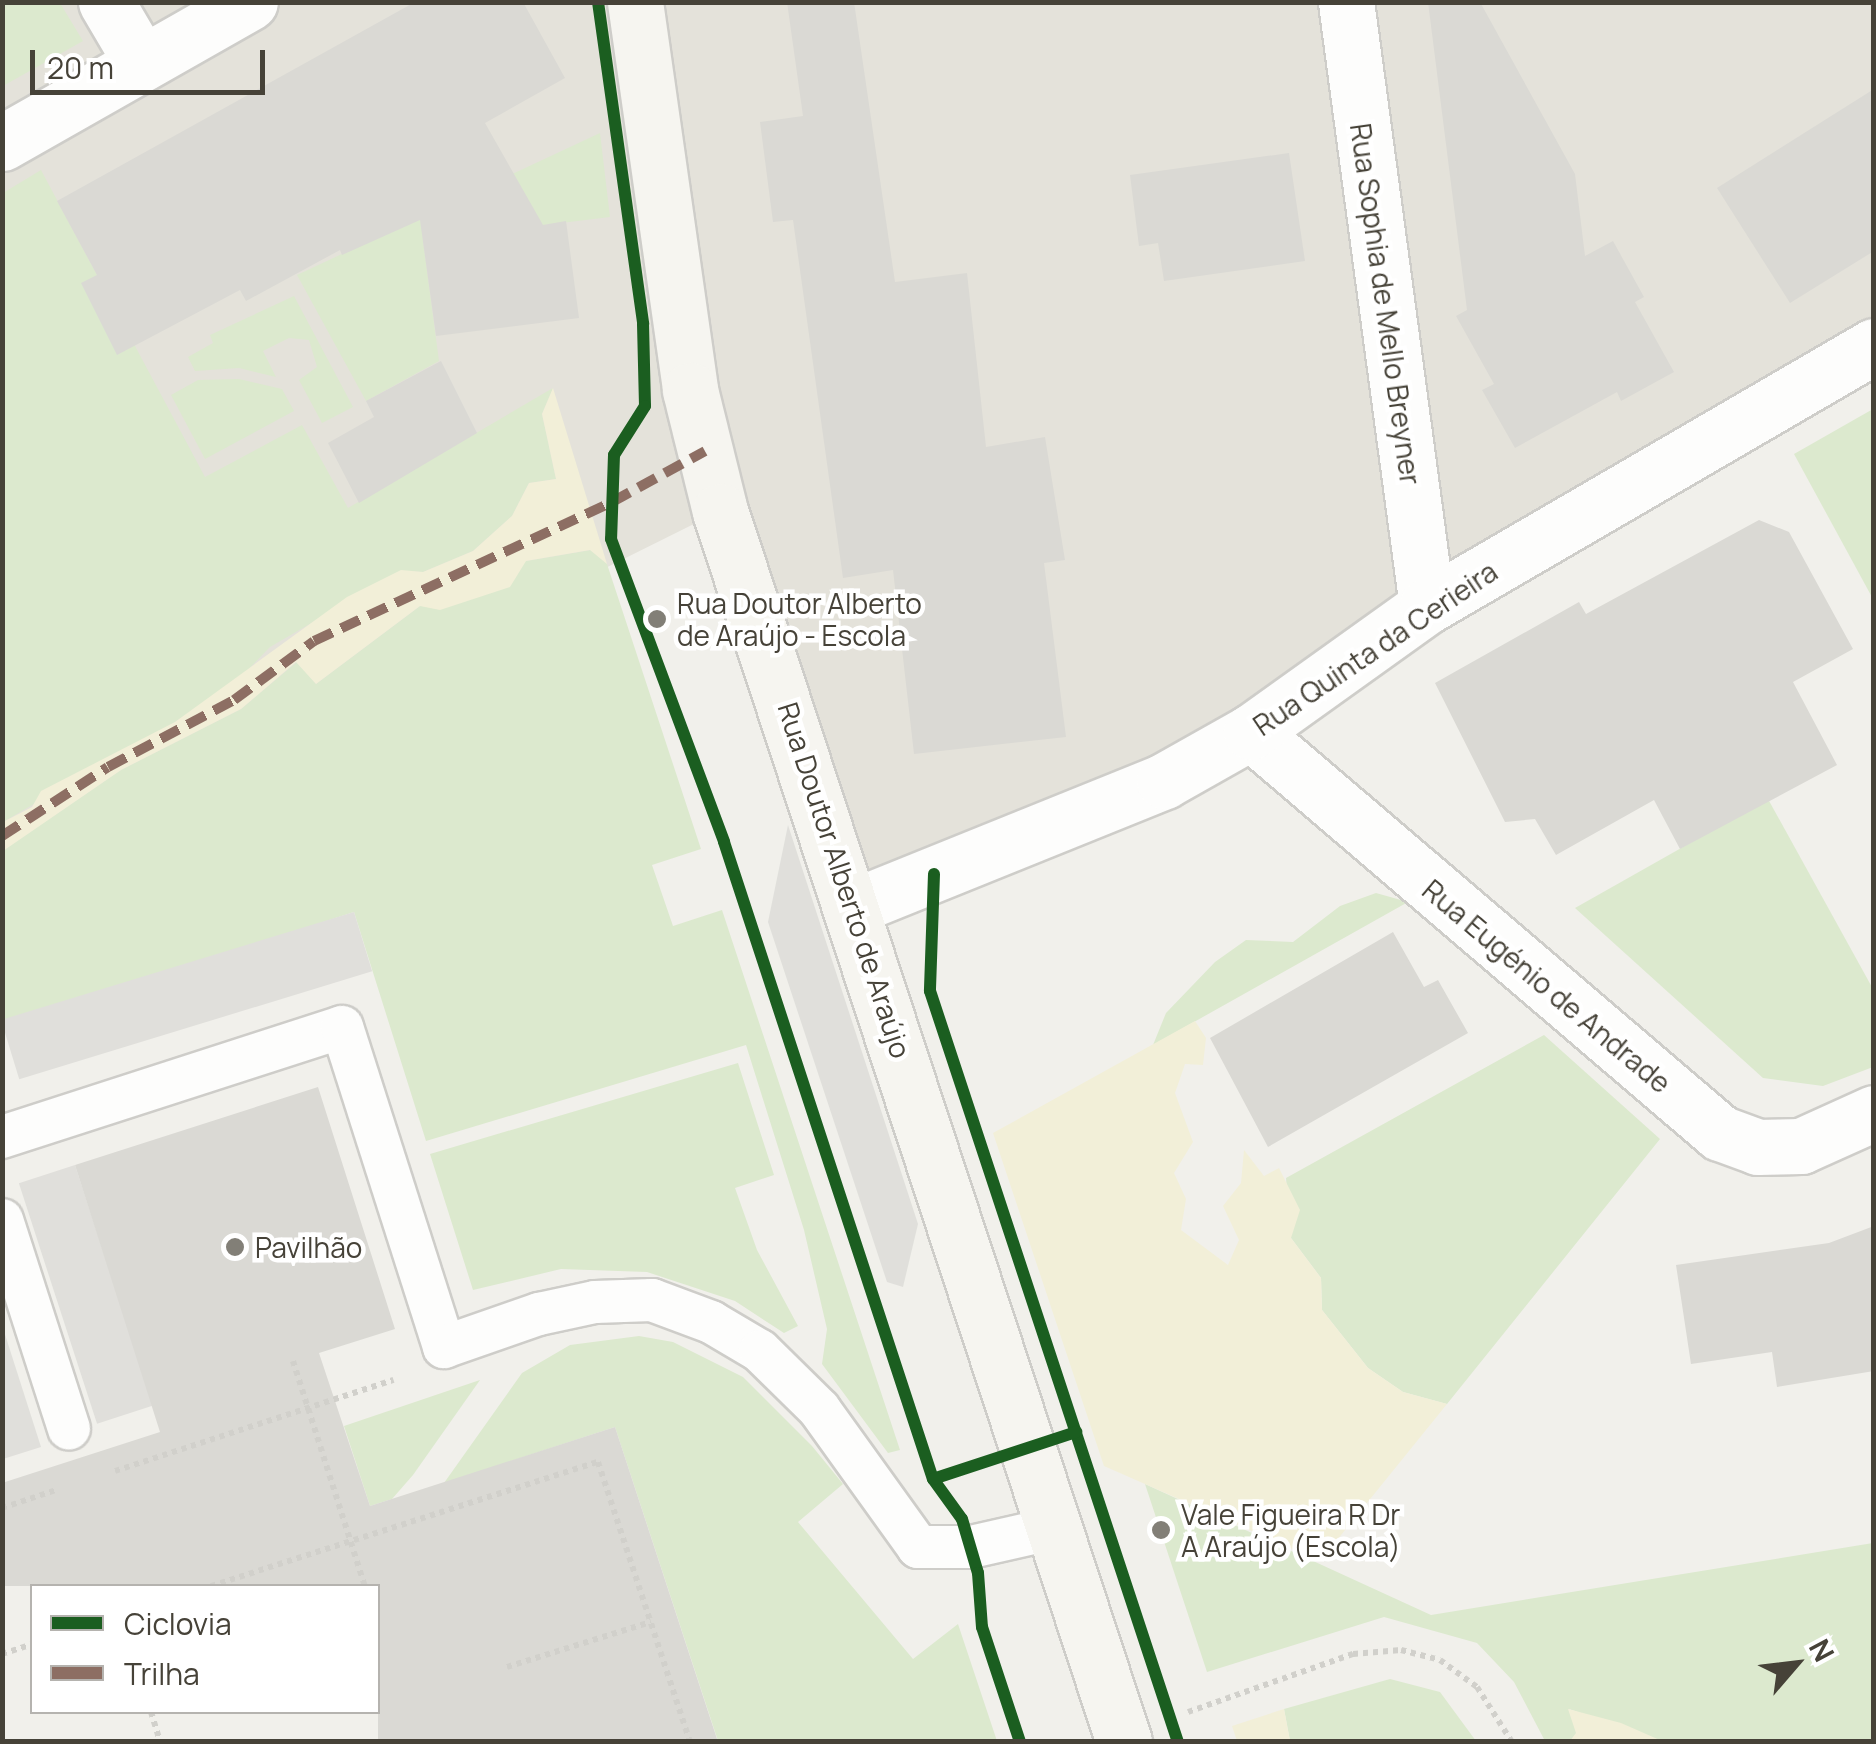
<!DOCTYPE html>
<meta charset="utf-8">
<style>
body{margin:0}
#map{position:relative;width:1876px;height:1744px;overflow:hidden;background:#f1f0eb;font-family:Manrope,sans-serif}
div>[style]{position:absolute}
.residential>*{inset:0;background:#e4e2da}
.green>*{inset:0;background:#dce9ce}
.sand>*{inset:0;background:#f2efd8}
.parking>*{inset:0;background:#e0dfdb;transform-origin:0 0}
.building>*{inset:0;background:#dad9d4}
.path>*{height:6px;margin-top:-3px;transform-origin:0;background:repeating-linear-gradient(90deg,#d1d0cb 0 5px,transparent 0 10px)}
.roads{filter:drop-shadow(2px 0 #cecdc9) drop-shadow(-2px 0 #cecdc9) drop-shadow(0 2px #cecdc9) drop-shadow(0 -2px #cecdc9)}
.service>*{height:42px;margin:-21px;padding:0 21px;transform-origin:21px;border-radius:21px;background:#fdfdfc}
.minor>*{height:55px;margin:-27.5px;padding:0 27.5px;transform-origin:27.5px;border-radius:27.5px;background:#fdfdfc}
.secondary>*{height:55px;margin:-27.5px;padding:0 27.5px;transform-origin:27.5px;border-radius:27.5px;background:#f6f5f0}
.quiet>*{height:10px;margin-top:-5px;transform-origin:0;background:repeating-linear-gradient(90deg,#8d6e63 0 20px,transparent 0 30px)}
.cycleway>*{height:12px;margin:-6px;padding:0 6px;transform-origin:6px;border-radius:6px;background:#1b5e20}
.dots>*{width:28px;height:28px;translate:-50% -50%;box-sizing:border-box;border:5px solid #fff;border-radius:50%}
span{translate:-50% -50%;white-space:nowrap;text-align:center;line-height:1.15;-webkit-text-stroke:9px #fff;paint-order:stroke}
.street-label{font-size:28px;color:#464238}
.poi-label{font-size:28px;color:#464238}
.left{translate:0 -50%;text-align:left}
.frame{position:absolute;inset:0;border:5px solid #464238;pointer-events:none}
.legend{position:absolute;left:30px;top:1584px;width:350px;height:130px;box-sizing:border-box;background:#fff;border:2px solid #b5b3af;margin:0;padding:12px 18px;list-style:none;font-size:30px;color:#464238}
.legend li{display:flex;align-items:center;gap:20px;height:50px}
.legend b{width:50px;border:2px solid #b5b3af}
.north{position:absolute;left:1746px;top:1614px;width:100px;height:100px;-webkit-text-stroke:8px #fff;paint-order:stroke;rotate:62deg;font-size:28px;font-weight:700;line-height:40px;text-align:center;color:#464238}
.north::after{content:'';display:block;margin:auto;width:35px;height:45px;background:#464238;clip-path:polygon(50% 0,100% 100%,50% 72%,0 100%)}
.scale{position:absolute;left:30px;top:50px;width:235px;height:45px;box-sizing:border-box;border:5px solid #464238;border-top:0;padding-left:12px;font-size:30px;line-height:35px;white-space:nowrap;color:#464238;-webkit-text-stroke:8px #fff;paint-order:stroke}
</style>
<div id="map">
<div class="residential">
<i style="clip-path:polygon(3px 3px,1873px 3px,1873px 346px,1342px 666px,855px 906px,720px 511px,3px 868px)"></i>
</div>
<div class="green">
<i style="clip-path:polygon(3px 2px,60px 3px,83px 41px,3px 86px)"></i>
<i style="clip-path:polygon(600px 133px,610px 217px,423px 240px,439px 361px,366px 401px,297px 275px)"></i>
<i style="clip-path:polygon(41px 170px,205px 477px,302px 425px,348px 508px,553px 388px,542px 414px,556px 479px,529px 483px,512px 516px,473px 551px,423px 572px,401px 571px,270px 647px,235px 683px,175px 722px,3px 822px,3px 193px)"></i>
<i style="clip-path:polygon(294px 296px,353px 407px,322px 423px,299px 380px,317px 367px,309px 340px,289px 338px,263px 351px,276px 377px,239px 368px,195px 371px,188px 357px,213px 343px,210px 335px)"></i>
<i style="clip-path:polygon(239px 379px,282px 389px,294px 411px,205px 459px,171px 395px,198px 380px)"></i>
<i style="clip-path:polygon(1873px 409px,1873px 599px,1794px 454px)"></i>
<i style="clip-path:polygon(591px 550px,607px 564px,701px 849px,652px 865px,673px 926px,722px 910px,900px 1450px,888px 1453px,822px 1364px,827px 1329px,804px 1230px,746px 1045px,426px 1141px,354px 912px,3px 1026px,2px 851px,121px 770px,241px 709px,297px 662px,316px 684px,420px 606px,526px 561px)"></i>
<i style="clip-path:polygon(1768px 799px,1873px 989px,1873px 1067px,1823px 1086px,1763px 1078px,1575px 908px)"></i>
<i style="clip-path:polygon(1376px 893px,1408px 902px,1153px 1045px,1166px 1013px,1215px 962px,1246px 940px,1293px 942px,1340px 906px)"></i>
<i style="clip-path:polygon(1544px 1035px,1660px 1139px,1447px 1404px,1403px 1392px,1368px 1368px,1322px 1310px,1321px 1278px,1291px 1238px,1286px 1178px)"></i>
<i style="clip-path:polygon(738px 1063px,774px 1175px,735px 1188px,757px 1250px,798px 1326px,784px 1333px,735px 1301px,647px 1272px,561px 1269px,473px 1290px,430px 1154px)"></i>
<i style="clip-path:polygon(639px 1336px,673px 1342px,743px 1377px,812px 1446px,843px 1484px,798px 1522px,913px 1659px,958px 1624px,997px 1741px,718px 1741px,615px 1427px,444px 1483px,522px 1373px,570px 1345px)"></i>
<i style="clip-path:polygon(480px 1380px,413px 1475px,392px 1499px,370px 1506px,344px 1426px)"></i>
<i style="clip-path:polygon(1145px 1484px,1431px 1615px,1873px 1543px,1873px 1741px,1662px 1741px,1569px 1709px,1577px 1733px,1570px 1741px,1545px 1741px,1514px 1682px,1477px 1643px,1384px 1617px,1207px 1672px)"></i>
<i style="clip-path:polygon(1390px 1679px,1440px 1692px,1476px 1741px,1290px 1741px,1284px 1709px)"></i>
</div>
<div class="sand">
<i style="clip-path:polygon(553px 388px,607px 564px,590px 550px,526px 561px,510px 587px,440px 610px,420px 606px,316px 684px,296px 662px,241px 709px,121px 770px,3px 851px,3px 822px,32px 807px,41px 791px,175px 722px,347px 597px,401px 570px,423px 572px,473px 551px,512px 516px,529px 483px,556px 479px,542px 414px)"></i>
<i style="clip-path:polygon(1195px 1021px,1206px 1038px,1203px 1065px,1185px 1064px,1175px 1093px,1193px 1142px,1174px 1173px,1186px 1199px,1181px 1230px,1228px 1265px,1239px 1240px,1223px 1206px,1241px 1183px,1244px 1150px,1264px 1176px,1279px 1168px,1300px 1210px,1291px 1238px,1321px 1278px,1322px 1310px,1368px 1368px,1403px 1392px,1447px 1404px,1320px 1561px,1104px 1466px,993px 1133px)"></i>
<i style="clip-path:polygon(1284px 1709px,1290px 1741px,1237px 1741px,1232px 1726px)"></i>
<i style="clip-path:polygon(1568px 1709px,1621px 1723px,1662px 1741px,1570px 1741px,1576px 1733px)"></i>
</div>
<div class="parking">
<i style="clip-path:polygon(788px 825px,918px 1224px,903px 1287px,887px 1282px,768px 922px)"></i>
<i style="left:354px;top:912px;width:62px;height:369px;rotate:73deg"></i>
<i style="left:75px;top:1165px;width:253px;height:59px;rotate:72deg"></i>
<i style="clip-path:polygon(2px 1325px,41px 1447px,3px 1459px,2px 1459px)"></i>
</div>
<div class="building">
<i style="clip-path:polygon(415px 2px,523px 2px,565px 78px,485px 123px,543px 225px,566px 221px,579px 318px,436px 336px,420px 220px,342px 255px,340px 250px,246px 301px,240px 290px,117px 355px,81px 283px,97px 275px,57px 201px)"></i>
<i style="clip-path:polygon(787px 2px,854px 2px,895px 282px,967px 273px,986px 447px,1045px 437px,1065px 560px,1044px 563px,1066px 737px,914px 754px,893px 570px,843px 578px,793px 220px,773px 222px,760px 122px,803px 116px)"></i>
<i style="clip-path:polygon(1428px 2px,1480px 2px,1575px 174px,1585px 256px,1613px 241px,1644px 297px,1635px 302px,1674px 372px,1621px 401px,1617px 392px,1515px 448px,1482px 390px,1494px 384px,1456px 316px,1467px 310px)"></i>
<i style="clip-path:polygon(1874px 89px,1874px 251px,1790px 303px,1717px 188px)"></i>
<i style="clip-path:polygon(1289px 153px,1305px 261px,1164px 281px,1158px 243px,1139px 246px,1130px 175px)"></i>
<i style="clip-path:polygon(441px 361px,477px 433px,359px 503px,328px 443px,374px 417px,366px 401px)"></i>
<i style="clip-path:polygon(1759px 520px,1789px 532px,1853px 649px,1793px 682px,1837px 765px,1680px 849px,1654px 800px,1556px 855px,1535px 819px,1505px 822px,1435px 683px,1579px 602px,1586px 614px)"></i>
<i style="clip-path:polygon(1393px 932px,1424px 987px,1438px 980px,1468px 1033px,1268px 1147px,1210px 1038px)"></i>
<i style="clip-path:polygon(318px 1087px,395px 1329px,319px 1353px,370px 1506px,615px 1427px,718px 1742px,378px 1742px,378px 1586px,2px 1586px,2px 1483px,160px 1432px,75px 1165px)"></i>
<i style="clip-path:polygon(1874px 1226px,1874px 1371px,1777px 1387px,1772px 1352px,1691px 1364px,1676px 1265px,1829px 1243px)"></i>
</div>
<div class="path">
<i style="left:293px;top:1361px;width:236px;rotate:72.3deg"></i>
<i style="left:115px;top:1471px;width:293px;rotate:-18.1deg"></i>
<i style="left:2px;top:1508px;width:57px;rotate:-18.4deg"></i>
<i style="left:211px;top:1586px;width:406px;rotate:-17.8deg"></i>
<i style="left:598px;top:1462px;width:295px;rotate:71.8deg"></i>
<i style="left:2px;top:1654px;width:32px;rotate:-18deg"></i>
<i style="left:507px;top:1667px;width:151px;rotate:-17.4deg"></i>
<i style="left:151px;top:1712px;width:31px;rotate:73deg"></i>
<i style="left:1188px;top:1712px;width:175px;rotate:-19.4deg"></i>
<i style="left:1353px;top:1654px;width:48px;rotate:-4.8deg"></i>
<i style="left:1401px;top:1650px;width:40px;rotate:14.4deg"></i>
<i style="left:1440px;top:1660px;width:46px;rotate:36.1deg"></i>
<i style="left:1477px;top:1687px;width:65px;rotate:57.5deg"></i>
</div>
<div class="roads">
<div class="service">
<i style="left:2px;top:1137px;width:357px;rotate:-17.9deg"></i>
<i style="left:342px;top:1027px;width:336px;rotate:72.3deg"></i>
<i style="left:444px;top:1347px;width:101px;rotate:-19.2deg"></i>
<i style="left:539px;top:1314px;width:57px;rotate:-12.1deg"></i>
<i style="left:595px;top:1302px;width:57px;rotate:-2deg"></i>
<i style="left:652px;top:1300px;width:63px;rotate:20.4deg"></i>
<i style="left:711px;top:1322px;width:57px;rotate:30.6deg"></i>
<i style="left:760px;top:1351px;width:83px;rotate:44.5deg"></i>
<i style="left:819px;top:1409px;width:170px;rotate:54.3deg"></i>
<i style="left:918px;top:1547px;width:53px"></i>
<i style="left:971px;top:1547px;width:86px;rotate:-12.7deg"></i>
<i style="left:2px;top:1220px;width:219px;rotate:72.2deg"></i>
</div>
<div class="minor">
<i style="left:106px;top:2px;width:71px;rotate:59.5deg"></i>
<i style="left:1346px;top:2px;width:609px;rotate:82.36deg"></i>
<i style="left:2px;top:143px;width:285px;rotate:-29.6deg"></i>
<i style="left:1251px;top:732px;width:617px;rotate:40.53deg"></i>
<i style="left:1720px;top:1133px;width:40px;rotate:20.2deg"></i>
<i style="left:1758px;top:1147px;width:43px;rotate:-1.3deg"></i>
<i style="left:1801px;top:1146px;width:80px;rotate:-24.3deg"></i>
<i style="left:855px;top:906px;width:333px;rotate:-22deg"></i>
<i style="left:1164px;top:781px;width:100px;rotate:-29.4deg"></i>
<i style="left:1251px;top:732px;width:216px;rotate:-35.6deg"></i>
<i style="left:1427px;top:606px;width:517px;rotate:-30.18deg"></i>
</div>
<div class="secondary">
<i style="left:635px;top:2px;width:392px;rotate:81.9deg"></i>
<i style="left:690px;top:390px;width:125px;rotate:76.1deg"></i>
<i style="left:720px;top:511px;width:1296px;rotate:71.83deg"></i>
</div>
</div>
<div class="quiet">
<i style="left:2px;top:836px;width:126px;rotate:-33.1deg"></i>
<i style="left:108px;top:767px;width:143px;rotate:-28deg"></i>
<i style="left:234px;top:700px;width:99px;rotate:-36.4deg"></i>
<i style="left:314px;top:641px;width:329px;rotate:-25deg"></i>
<i style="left:612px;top:502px;width:106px;rotate:-28.7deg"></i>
</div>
<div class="cycleway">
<i style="left:598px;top:2px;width:325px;rotate:82deg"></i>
<i style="left:643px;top:324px;width:82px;rotate:88.6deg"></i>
<i style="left:645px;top:406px;width:58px;rotate:122.3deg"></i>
<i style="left:614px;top:455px;width:84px;rotate:92deg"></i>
<i style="left:611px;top:539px;width:323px;rotate:69.5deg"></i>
<i style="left:724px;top:842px;width:670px;rotate:71.84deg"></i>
<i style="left:933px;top:1479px;width:49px;rotate:54.1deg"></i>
<i style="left:962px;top:1519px;width:56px;rotate:73.5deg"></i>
<i style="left:978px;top:1573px;width:54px;rotate:85.8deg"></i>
<i style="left:982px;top:1627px;width:121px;rotate:71.7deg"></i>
<i style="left:934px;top:874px;width:117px;rotate:92deg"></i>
<i style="left:930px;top:991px;width:791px;rotate:71.73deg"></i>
<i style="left:933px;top:1479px;width:151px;rotate:-18.2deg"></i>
</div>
<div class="dots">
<i style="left:657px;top:619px;background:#827f77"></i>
<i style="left:235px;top:1247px;background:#827f77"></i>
<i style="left:1161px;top:1530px;background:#827f77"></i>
</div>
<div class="street-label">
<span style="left:1386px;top:304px;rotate:82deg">Rua Sophia de Mello Breyner</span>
<span style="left:1375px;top:648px;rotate:-34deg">Rua Quinta da Cerieira</span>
<span style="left:845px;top:880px;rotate:72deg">Rua Doutor Alberto de Araújo</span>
<span style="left:1547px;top:986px;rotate:40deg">Rua Eugénio de Andrade</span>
</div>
<div class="poi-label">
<span class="left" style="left:677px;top:619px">Rua Doutor Alberto<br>de Araújo - Escola</span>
<span class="left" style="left:255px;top:1247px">Pavilhão</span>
<span class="left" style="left:1181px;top:1530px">Vale Figueira R Dr<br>A Araújo (Escola)</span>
</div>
<div class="frame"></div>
<ul class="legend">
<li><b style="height:12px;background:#1b5e20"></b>Ciclovia</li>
<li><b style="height:12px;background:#8d6e63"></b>Trilha</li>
</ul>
<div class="north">N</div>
<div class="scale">20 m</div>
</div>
